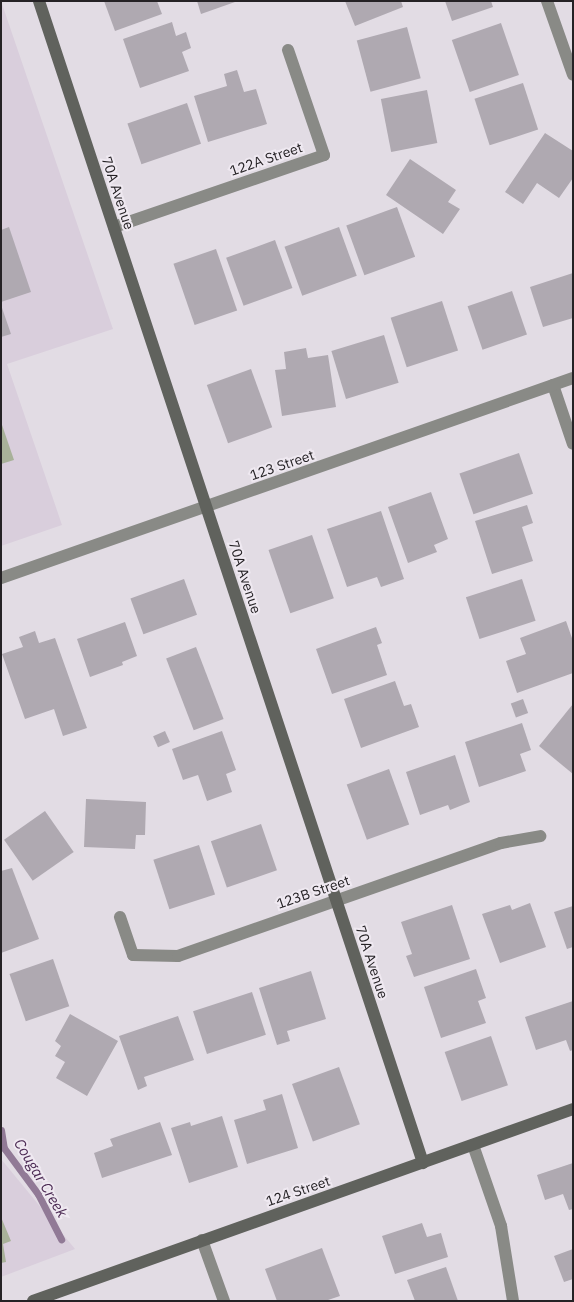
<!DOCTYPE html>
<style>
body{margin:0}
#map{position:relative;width:574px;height:1302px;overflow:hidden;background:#e2dce4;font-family:"IBM Plex Sans",sans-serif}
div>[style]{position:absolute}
.built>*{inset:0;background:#d9cedc}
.green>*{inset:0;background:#a8b199}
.stream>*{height:7px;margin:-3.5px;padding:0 3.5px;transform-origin:3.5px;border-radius:3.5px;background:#917a96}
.building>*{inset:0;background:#afa9b1;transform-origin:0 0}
.street>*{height:12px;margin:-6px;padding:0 6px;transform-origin:6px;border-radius:6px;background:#898a86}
.secondary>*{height:12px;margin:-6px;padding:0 6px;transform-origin:6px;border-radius:6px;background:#60625d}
span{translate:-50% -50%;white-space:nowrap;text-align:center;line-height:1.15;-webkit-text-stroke:4px #efe9f1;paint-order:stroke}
.street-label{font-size:14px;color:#252225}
.water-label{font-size:15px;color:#4b2a53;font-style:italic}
.frame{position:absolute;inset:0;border:2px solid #252225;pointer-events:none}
</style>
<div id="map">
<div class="built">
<i style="clip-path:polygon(1px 1px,113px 329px,7px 364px,62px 525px,1px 546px)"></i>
<i style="clip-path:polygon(1px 1159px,75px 1249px,1px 1277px)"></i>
</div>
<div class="green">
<i style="clip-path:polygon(1px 422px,14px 460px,1px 464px)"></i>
<i style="clip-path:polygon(1px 1217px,11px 1241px,3px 1244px,6px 1262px,1px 1263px)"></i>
</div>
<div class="stream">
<i style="left:1px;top:1130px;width:18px;rotate:81deg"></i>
<i style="left:4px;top:1148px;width:57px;rotate:53.5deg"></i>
<i style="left:38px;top:1194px;width:51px;rotate:62.9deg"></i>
</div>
<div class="building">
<i style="clip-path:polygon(104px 1px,157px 1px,162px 14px,115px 31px)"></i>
<i style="clip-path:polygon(197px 1px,235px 1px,235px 2px,201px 14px)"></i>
<i style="clip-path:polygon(345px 1px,401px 1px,403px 7px,355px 26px)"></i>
<i style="clip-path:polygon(445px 1px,491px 1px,493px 7px,452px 21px)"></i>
<i style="clip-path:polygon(172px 22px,176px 36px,186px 32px,191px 48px,182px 52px,189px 71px,140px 88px,123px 39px)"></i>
<i style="left:501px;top:23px;width:55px;height:52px;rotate:71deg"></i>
<i style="left:407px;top:27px;width:53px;height:52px;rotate:75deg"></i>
<i style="clip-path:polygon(237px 70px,244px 92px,256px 89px,267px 124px,208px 142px,194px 96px,227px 86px,224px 74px)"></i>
<i style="left:523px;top:83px;width:49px;height:51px;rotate:72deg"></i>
<i style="left:427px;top:90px;width:54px;height:47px;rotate:79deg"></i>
<i style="left:187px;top:103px;width:43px;height:63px;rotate:71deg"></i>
<i style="clip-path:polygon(545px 133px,573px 151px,573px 178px,559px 198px,537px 183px,523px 204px,505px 192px)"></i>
<i style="clip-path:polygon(410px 159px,456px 190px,448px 202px,460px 209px,443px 234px,386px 195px)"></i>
<i style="left:397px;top:207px;width:53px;height:54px;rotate:70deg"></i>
<i style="clip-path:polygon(9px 227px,31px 292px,1px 302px,1px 230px)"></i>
<i style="left:339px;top:227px;width:52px;height:58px;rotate:70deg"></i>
<i style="left:275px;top:240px;width:51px;height:52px;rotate:70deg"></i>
<i style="left:216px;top:249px;width:65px;height:45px;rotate:71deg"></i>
<i style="clip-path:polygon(573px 273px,573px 318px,543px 327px,530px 287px)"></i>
<i style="left:512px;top:291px;width:46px;height:47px;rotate:71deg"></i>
<i style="left:442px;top:301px;width:52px;height:54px;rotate:72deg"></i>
<i style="clip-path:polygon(1px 305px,11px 334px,1px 337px)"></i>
<i style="left:384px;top:335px;width:50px;height:55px;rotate:73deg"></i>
<i style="clip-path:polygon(306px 348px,308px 358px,328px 355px,336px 407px,282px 416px,275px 370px,286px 369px,284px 352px)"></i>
<i style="left:251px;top:369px;width:62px;height:47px;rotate:70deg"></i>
<i style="left:519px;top:453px;width:43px;height:63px;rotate:71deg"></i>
<i style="clip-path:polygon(431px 492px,448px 539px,434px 545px,437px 552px,408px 563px,388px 507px)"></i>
<i style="clip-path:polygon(527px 505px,533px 523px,522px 527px,533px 561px,492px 574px,475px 521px)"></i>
<i style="clip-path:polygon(381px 511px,404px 579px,381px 587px,377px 577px,347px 587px,327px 529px)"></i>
<i style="left:312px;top:535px;width:67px;height:46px;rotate:71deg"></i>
<i style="left:184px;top:579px;width:38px;height:57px;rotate:70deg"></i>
<i style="left:522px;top:579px;width:44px;height:59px;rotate:72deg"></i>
<i style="clip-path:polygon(566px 621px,573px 641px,573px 673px,517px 693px,506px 661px,526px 654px,520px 638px)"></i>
<i style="clip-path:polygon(125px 622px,137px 656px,122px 662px,123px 665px,90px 677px,77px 639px)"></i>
<i style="clip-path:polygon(376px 627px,382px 643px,377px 645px,387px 675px,332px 694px,316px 649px)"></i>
<i style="clip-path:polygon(35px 631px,39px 643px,55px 638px,87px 728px,63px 736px,54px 709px,25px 719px,2px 654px,23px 647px,19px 637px)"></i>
<i style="left:196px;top:647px;width:77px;height:32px;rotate:69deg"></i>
<i style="clip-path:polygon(395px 681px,404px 706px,411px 704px,419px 727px,361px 748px,344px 699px)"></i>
<i style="left:523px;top:699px;width:15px;height:13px;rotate:70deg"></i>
<i style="clip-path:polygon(573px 704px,573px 774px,539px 746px)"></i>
<i style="clip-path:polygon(522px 723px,531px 750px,520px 754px,526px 771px,479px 787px,465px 742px)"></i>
<i style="left:165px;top:731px;width:12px;height:13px;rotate:66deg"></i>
<i style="clip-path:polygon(222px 731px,236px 770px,226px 774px,232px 792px,207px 801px,198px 775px,183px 780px,172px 749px)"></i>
<i style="clip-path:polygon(455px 755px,470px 802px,450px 810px,448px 805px,420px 815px,406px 772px)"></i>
<i style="left:389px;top:769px;width:59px;height:45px;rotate:70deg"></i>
<i style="clip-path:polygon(86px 799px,146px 802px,145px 835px,136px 835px,135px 849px,84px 847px)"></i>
<i style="left:45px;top:811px;width:50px;height:50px;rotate:55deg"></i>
<i style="left:261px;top:824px;width:49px;height:53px;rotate:71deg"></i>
<i style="left:199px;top:845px;width:52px;height:48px;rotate:72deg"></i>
<i style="clip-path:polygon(12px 868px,39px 939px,1px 953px,1px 871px)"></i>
<i style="clip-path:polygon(530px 903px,546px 947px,500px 963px,482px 914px,510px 905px,512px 910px)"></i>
<i style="clip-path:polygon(452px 905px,470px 959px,414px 977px,406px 956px,412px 954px,401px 922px)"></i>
<i style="clip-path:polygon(573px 906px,573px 947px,567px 949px,554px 912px)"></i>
<i style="left:53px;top:959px;width:50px;height:46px;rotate:71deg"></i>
<i style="clip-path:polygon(476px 969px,486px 998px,478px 1001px,486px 1023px,441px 1038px,424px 987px)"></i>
<i style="clip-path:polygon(311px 971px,326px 1019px,287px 1031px,290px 1041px,277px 1045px,259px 988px)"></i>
<i style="left:252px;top:992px;width:45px;height:62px;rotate:72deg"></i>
<i style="clip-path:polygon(573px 1001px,573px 1050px,570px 1051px,566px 1040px,536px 1050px,525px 1017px)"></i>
<i style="clip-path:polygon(70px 1014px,118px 1041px,87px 1096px,56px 1078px,65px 1062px,55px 1056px,61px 1046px,55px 1041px)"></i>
<i style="clip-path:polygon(178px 1016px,194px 1060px,144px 1077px,147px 1086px,138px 1090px,119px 1036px)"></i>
<i style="left:491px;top:1036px;width:52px;height:49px;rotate:71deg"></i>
<i style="left:339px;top:1067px;width:61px;height:50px;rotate:70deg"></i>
<i style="clip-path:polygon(282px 1094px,298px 1148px,247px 1164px,234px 1120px,266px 1110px,263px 1100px)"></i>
<i style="clip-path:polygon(222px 1116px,238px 1167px,189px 1183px,171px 1128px,190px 1122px,191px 1126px)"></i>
<i style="clip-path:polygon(160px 1122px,172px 1155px,102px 1178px,94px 1153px,113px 1146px,110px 1139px)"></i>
<i style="clip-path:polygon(573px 1163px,573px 1209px,569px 1210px,563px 1194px,545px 1200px,537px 1175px)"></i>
<i style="clip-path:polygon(422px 1223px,427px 1237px,441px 1233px,448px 1257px,395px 1274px,382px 1236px)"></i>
<i style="clip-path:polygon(322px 1248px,340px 1296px,325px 1301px,277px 1301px,265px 1269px)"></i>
<i style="clip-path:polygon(573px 1249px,573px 1279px,564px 1282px,554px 1256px)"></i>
<i style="clip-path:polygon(446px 1267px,458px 1301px,415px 1301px,407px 1280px)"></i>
</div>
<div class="street">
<i style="left:547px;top:1px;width:78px;rotate:70.6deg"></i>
<i style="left:114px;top:227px;width:222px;rotate:-18.9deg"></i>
<i style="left:324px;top:155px;width:111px;rotate:-108.9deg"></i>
<i style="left:553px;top:385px;width:62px;rotate:71.3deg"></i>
<i style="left:1px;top:578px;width:606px;rotate:-19.27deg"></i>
<i style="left:120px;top:917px;width:40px;rotate:71.1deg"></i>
<i style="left:133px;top:955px;width:45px;rotate:1.3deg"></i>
<i style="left:178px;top:956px;width:342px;rotate:-19.3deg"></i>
<i style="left:501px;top:843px;width:40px;rotate:-10deg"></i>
<i style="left:473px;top:1145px;width:86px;rotate:70.9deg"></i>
<i style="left:501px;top:1226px;width:76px;rotate:80.9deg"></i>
<i style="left:202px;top:1240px;width:65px;rotate:70.2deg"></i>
</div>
<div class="secondary">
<i style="left:39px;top:1px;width:1224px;rotate:71.71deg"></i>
<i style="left:33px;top:1301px;width:573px;rotate:-19.57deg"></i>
</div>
<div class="street-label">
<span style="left:266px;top:159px;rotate:-19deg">122A Street</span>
<span style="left:118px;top:193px;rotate:72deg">70A Avenue</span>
<span style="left:282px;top:465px;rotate:-19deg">123 Street</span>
<span style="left:245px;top:577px;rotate:72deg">70A Avenue</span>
<span style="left:313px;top:892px;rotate:-19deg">123B Street</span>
<span style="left:372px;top:962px;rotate:72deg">70A Avenue</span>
<span style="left:298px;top:1191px;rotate:-19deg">124 Street</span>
</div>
<div class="water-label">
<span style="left:41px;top:1178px;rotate:59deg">Cougar Creek</span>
</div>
<div class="frame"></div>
</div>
